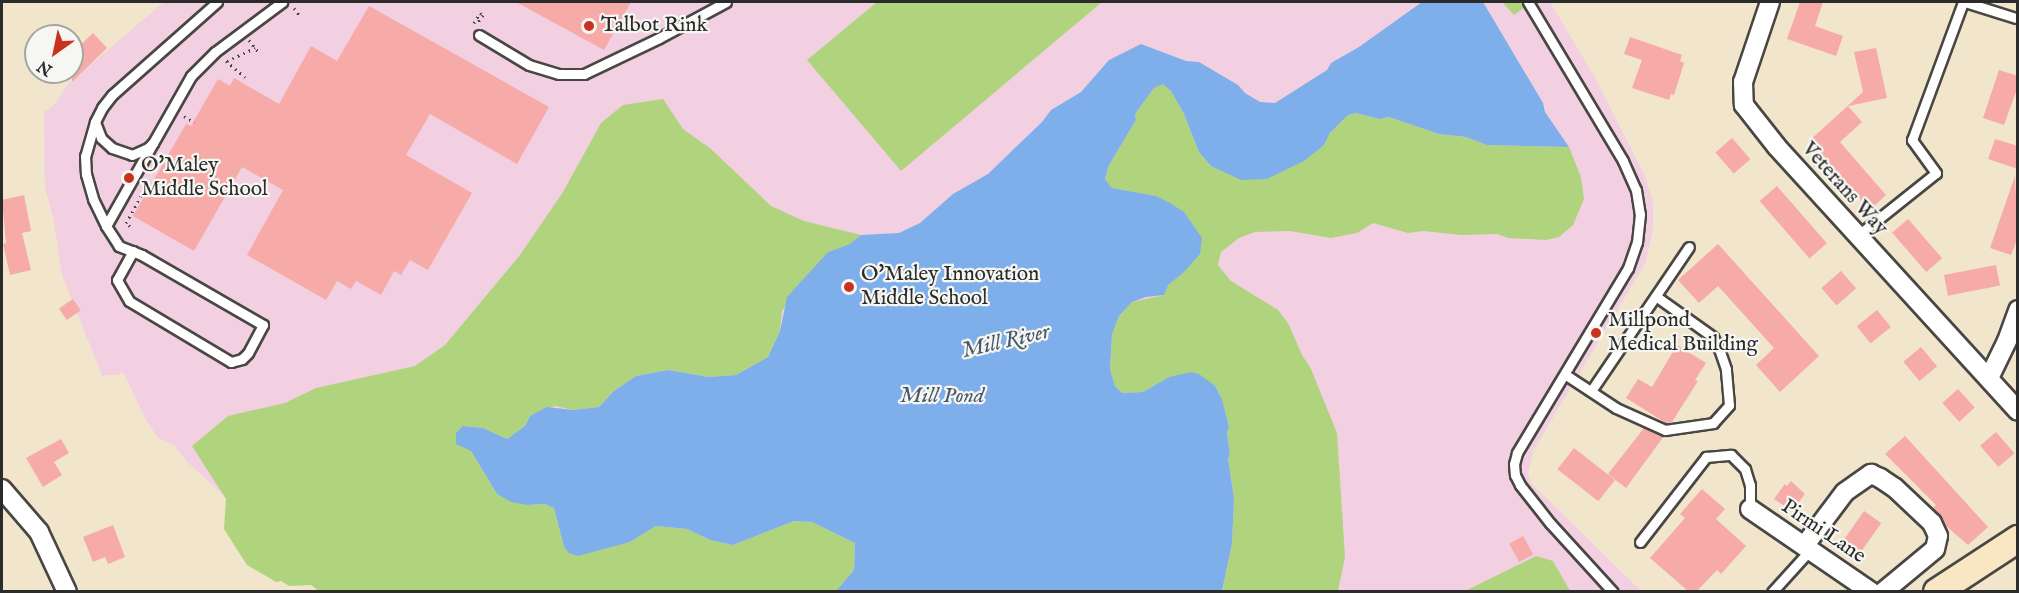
<!DOCTYPE html>
<style>
body{margin:0}
#map{position:relative;width:2019px;height:593px;overflow:hidden;background:#f1e5cc;font-family:"IM FELL English",serif}
div>[style]{position:absolute}
.built>*{inset:0;background:#f2d0e2}
.green>*{inset:0;background:#b0d47d}
.water>*{inset:0;background:#7fafea}
.building>*{inset:0;background:#f6aba9;transform-origin:0 0}
.path>*{height:3px;margin-top:-1.5px;transform-origin:0;background:repeating-linear-gradient(90deg,#494743 0 1.5px,transparent 0 6px)}
.roads{filter:drop-shadow(2px 0 #494743) drop-shadow(-2px 0 #494743) drop-shadow(0 2px #494743) drop-shadow(0 -2px #494743)}
.lane>*{height:9px;margin:-4.5px;padding:0 4.5px;transform-origin:4.5px;border-radius:4.5px;background:#fff}
.street>*{height:18px;margin:-9px;padding:0 9px;transform-origin:9px;border-radius:9px;background:#fff}
.secondary>*{height:26px;margin:-13px;padding:0 13px;transform-origin:13px;border-radius:13px;background:#f9e7c3}
.dots>*{width:16px;height:16px;translate:-50% -50%;box-sizing:border-box;border:3px solid #f6f6f2;border-radius:50%}
span{translate:-50% -50%;white-space:nowrap;text-align:center;line-height:1.15;-webkit-text-stroke:4.5px #f6f6f2;paint-order:stroke}
.poi-label{font-size:21px;color:#2b2b2b}
.left{translate:0 -50%;text-align:left}
.street-label{font-size:21px;color:#2b2b2b}
.water-label{font-size:22px;color:#48596e;font-style:italic}
.frame{position:absolute;inset:0;border:3px solid #2b2b2b;pointer-events:none}
.north{position:absolute;left:24px;top:24px;width:60px;height:60px;box-sizing:border-box;background:#f6f6f2;border:2px solid #a5a5a2;border-radius:50%;rotate:213deg;font-size:16px;font-weight:700;line-height:24px;text-align:center;color:#2b2b2b}
.north::after{content:'';display:block;margin:auto;width:21px;height:27px;background:#c8321e;clip-path:polygon(50% 0,100% 100%,50% 72%,0 100%)}
</style>
<div id="map">
<div class="built">
<i style="clip-path:polygon(164px 2px,1550px 2px,1593px 74px,1645px 176px,1653px 202px,1653px 229px,1646px 262px,1533px 451px,1528px 474px,1531px 483px,1641px 591px,1032px 591px,231px 502px,186px 461px,174px 445px,158px 438px,146px 420px,123px 372px,118px 375px,105px 375px,103px 378px,62px 275px,53px 217px,45px 189px,44px 112px,53px 106px,69px 83px)"></i>
</div>
<div class="green">
<i style="clip-path:polygon(877px 2px,1102px 2px,901px 171px,807px 60px)"></i>
<i style="clip-path:polygon(1502px 2px,1532px 2px,1514px 15px)"></i>
<i style="clip-path:polygon(1163px 83px,1171px 91px,1184px 114px,1199px 152px,1211px 166px,1324px 145px,1330px 133px,1348px 115px,1356px 113px,1379px 119px,1389px 117px,1439px 134px,1466px 137px,1487px 145px,1569px 147px,1581px 177px,1584px 199px,1573px 225px,1559px 237px,1546px 240px,1508px 238px,1497px 234px,1461px 235px,1423px 231px,1408px 233px,1373px 223px,1357px 233px,1331px 238px,1290px 231px,1255px 232px,1239px 238px,1221px 252px,1218px 265px,1231px 281px,1278px 310px,1288px 323px,1302px 355px,1311px 369px,1337px 433px,1345px 557px,1338px 591px,1222px 592px,1232px 544px,1234px 498px,1228px 459px,1230px 454px,1227px 433px,1229px 427px,1222px 399px,1215px 386px,1169px 377px,1143px 392px,1122px 393px,1115px 386px,1110px 369px,1112px 333px,1119px 316px,1132px 302px,1164px 295px,1167px 285px,1183px 273px,1156px 196px,1112px 188px,1105px 179px,1108px 167px,1136px 120px,1135px 114px,1154px 88px)"></i>
<i style="clip-path:polygon(663px 99px,683px 129px,711px 149px,771px 206px,804px 221px,861px 235px,851px 244px,828px 252px,782px 311px,780px 331px,768px 357px,736px 375px,709px 377px,668px 370px,636px 376px,614px 391px,599px 407px,573px 410px,555px 406px,530px 416px,525px 426px,507px 439px,483px 428px,463px 426px,471px 451px,497px 494px,527px 505px,545px 504px,554px 508px,564px 547px,570px 553px,630px 542px,656px 526px,687px 529px,710px 540px,733px 545px,794px 521px,812px 522px,855px 543px,854px 570px,836px 591px,320px 592px,311px 585px,289px 586px,281px 581px,276px 582px,247px 565px,224px 529px,226px 499px,192px 446px,228px 416px,285px 403px,316px 388px,415px 366px,445px 345px,520px 255px,563px 192px,601px 123px,623px 105px)"></i>
<i style="clip-path:polygon(1536px 556px,1553px 561px,1570px 591px,1465px 591px)"></i>
</div>
<div class="water">
<i style="clip-path:polygon(1422px 2px,1483px 2px,1543px 103px,1545px 112px,1569px 147px,1487px 145px,1466px 137px,1439px 134px,1389px 117px,1379px 119px,1356px 113px,1348px 115px,1330px 133px,1324px 145px,1304px 161px,1267px 179px,1241px 180px,1211px 166px,1199px 152px,1184px 114px,1171px 91px,1163px 84px,1154px 88px,1135px 114px,1136px 120px,1108px 167px,1105px 179px,1112px 188px,1156px 196px,1170px 203px,1184px 212px,1202px 238px,1200px 254px,1183px 273px,1168px 285px,1164px 295px,1146px 297px,1132px 302px,1119px 316px,1112px 334px,1110px 369px,1115px 386px,1122px 393px,1143px 392px,1169px 377px,1191px 372px,1199px 374px,1215px 386px,1222px 399px,1229px 427px,1227px 433px,1230px 454px,1228px 459px,1234px 498px,1232px 544px,1222px 591px,836px 591px,854px 570px,855px 543px,812px 522px,794px 521px,733px 545px,710px 540px,687px 529px,656px 526px,630px 542px,578px 556px,569px 553px,564px 547px,554px 508px,545px 504px,527px 505px,511px 502px,497px 494px,471px 451px,456px 444px,456px 433px,463px 426px,483px 428px,507px 439px,525px 426px,530px 416px,547px 407px,573px 410px,599px 407px,614px 391px,636px 376px,668px 370px,709px 377px,736px 375px,768px 357px,780px 331px,787px 297px,828px 252px,850px 244px,861px 235px,899px 233px,920px 223px,953px 194px,988px 174px,1042px 122px,1051px 110px,1081px 92px,1109px 60px,1141px 44px,1186px 61px,1199px 62px,1238px 85px,1245px 93px,1260px 102px,1275px 103px,1327px 70px,1331px 63px,1359px 47px)"></i>
</div>
<div class="building">
<i style="clip-path:polygon(516px 2px,631px 2px,604px 50px)"></i>
<i style="clip-path:polygon(1800px 2px,1823px 2px,1815px 26px,1843px 36px,1836px 56px,1787px 39px)"></i>
<i style="clip-path:polygon(369px 6px,549px 107px,517px 164px,430px 114px,406px 155px,472px 193px,428px 270px,410px 260px,401px 275px,394px 271px,381px 295px,356px 281px,351px 289px,337px 281px,326px 300px,247px 255px,283px 190px,242px 167px,194px 251px,133px 216px,186px 124px,191px 126px,218px 79px,230px 86px,234px 78px,279px 104px,311px 46px,337px 61px)"></i>
<i style="clip-path:polygon(93px 33px,107px 48px,72px 82px,72px 53px)"></i>
<i style="clip-path:polygon(1630px 37px,1682px 55px,1680px 61px,1684px 63px,1674px 95px,1671px 94px,1669px 100px,1632px 88px,1642px 60px,1624px 54px)"></i>
<i style="clip-path:polygon(1876px 48px,1887px 98px,1848px 106px,1862px 122px,1840px 142px,1886px 195px,1870px 210px,1809px 141px,1863px 92px,1854px 52px)"></i>
<i style="clip-path:polygon(1999px 70px,2018px 76px,2018px 86px,2004px 125px,1983px 118px)"></i>
<i style="left:1732px;top:138px;width:28px;height:22px;rotate:49deg"></i>
<i style="clip-path:polygon(1995px 139px,2018px 146px,2018px 169px,1988px 159px)"></i>
<i style="clip-path:polygon(2015px 176px,2018px 237px,2011px 255px,1990px 248px)"></i>
<i style="left:1777px;top:186px;width:76px;height:23px;rotate:49deg"></i>
<i style="clip-path:polygon(24px 195px,31px 231px,22px 233px,31px 270px,10px 275px,3px 244px,6px 243px,2px 200px)"></i>
<i style="left:1908px;top:219px;width:52px;height:21px;rotate:49deg"></i>
<i style="clip-path:polygon(1718px 244px,1819px 356px,1780px 392px,1756px 365px,1774px 348px,1718px 286px,1699px 303px,1678px 280px)"></i>
<i style="left:1996px;top:265px;width:21px;height:53px;rotate:79deg"></i>
<i style="left:1841px;top:271px;width:23px;height:26px;rotate:49deg"></i>
<i style="left:73px;top:299px;width:14px;height:17px;rotate:56deg"></i>
<i style="left:1877px;top:310px;width:22px;height:26px;rotate:51deg"></i>
<i style="clip-path:polygon(1677px 345px,1706px 363px,1695px 380px,1698px 381px,1672px 422px,1666px 423px,1626px 398px,1638px 379px,1652px 387px)"></i>
<i style="left:1921px;top:347px;width:25px;height:23px;rotate:50deg"></i>
<i style="left:1958px;top:389px;width:25px;height:21px;rotate:48deg"></i>
<i style="clip-path:polygon(1644px 428px,1664px 436px,1626px 488px,1608px 474px)"></i>
<i style="left:1996px;top:432px;width:28px;height:21px;rotate:49deg"></i>
<i style="clip-path:polygon(1905px 436px,1988px 527px,1968px 545px,1946px 526px,1933px 508px,1936px 505px,1885px 454px)"></i>
<i style="clip-path:polygon(61px 439px,69px 453px,54px 462px,62px 475px,43px 487px,26px 458px)"></i>
<i style="left:1574px;top:448px;width:52px;height:27px;rotate:38deg"></i>
<i style="clip-path:polygon(1791px 481px,1805px 494px,1792px 511px,1774px 499px,1785px 484px,1787px 486px)"></i>
<i style="clip-path:polygon(1702px 489px,1725px 509px,1716px 519px,1746px 546px,1721px 574px,1717px 570px,1697px 591px,1688px 591px,1650px 558px,1685px 518px,1680px 514px)"></i>
<i style="left:1864px;top:511px;width:21px;height:40px;rotate:35deg"></i>
<i style="clip-path:polygon(113px 525px,125px 557px,108px 564px,105px 557px,93px 562px,83px 537px)"></i>
<i style="left:1523px;top:536px;width:21px;height:16px;rotate:61deg"></i>
</div>
<div class="path">
<i style="left:294px;top:8px;width:10px;rotate:53deg"></i>
<i style="left:474px;top:23px;width:12px;rotate:-59deg"></i>
<i style="left:480px;top:13px;width:4px;rotate:34deg"></i>
<i style="left:483px;top:15px;width:9px;rotate:126deg"></i>
<i style="left:249px;top:40px;width:16px;rotate:52deg"></i>
<i style="left:226px;top:61px;width:25px;rotate:40deg"></i>
<i style="left:227px;top:61px;width:31px;rotate:-25deg"></i>
<i style="left:184px;top:116px;width:12px;rotate:31deg"></i>
<i style="left:130px;top:226px;width:5px;rotate:-143deg"></i>
<i style="left:126px;top:223px;width:33px;rotate:-61deg"></i>
</div>
<div class="roads">
<div class="lane">
<i style="left:217px;top:2px;width:140px;rotate:138.5deg"></i>
<i style="left:112px;top:95px;width:16px;rotate:128deg"></i>
<i style="left:102px;top:108px;width:16px;rotate:117deg"></i>
<i style="left:95px;top:122px;width:17px;rotate:69deg"></i>
<i style="left:101px;top:138px;width:15px;rotate:42deg"></i>
<i style="left:112px;top:148px;width:21px;rotate:19deg"></i>
<i style="left:132px;top:155px;width:17px;rotate:-24deg"></i>
<i style="left:148px;top:148px;width:7px;rotate:-45deg"></i>
<i style="left:153px;top:143px;width:77px;rotate:-60.4deg"></i>
<i style="left:191px;top:76px;width:34px;rotate:-45deg"></i>
<i style="left:215px;top:52px;width:84px;rotate:-36.7deg"></i>
<i style="left:1528px;top:2px;width:185px;rotate:59.1deg"></i>
<i style="left:1623px;top:161px;width:32px;rotate:66deg"></i>
<i style="left:1636px;top:190px;width:24px;rotate:81deg"></i>
<i style="left:1640px;top:214px;width:28px;rotate:96deg"></i>
<i style="left:1637px;top:242px;width:28px;rotate:109deg"></i>
<i style="left:1628px;top:268px;width:216px;rotate:121deg"></i>
<i style="left:1517px;top:453px;width:11px;rotate:105deg"></i>
<i style="left:1514px;top:464px;width:11px;rotate:85deg"></i>
<i style="left:1515px;top:475px;width:11px;rotate:63deg"></i>
<i style="left:1520px;top:485px;width:48px;rotate:51.7deg"></i>
<i style="left:1550px;top:523px;width:93px;rotate:47.6deg"></i>
<i style="left:1965px;top:2px;width:53px;rotate:17.4deg"></i>
<i style="left:479px;top:35px;width:58px;rotate:31deg"></i>
<i style="left:529px;top:65px;width:31px;rotate:17deg"></i>
<i style="left:559px;top:74px;width:25px"></i>
<i style="left:584px;top:74px;width:83px;rotate:-25.6deg"></i>
<i style="left:659px;top:38px;width:76px;rotate:-28.2deg"></i>
<i style="left:95px;top:122px;width:35px;rotate:106deg"></i>
<i style="left:85px;top:156px;width:18px;rotate:87deg"></i>
<i style="left:86px;top:174px;width:26px;rotate:74deg"></i>
<i style="left:93px;top:199px;width:30px;rotate:64deg"></i>
<i style="left:1857px;top:236px;width:101px;rotate:-38.6deg"></i>
<i style="left:1936px;top:173px;width:41px;rotate:-126deg"></i>
<i style="left:1912px;top:140px;width:147px;rotate:-69.7deg"></i>
<i style="left:133px;top:251px;width:33px;rotate:119deg"></i>
<i style="left:117px;top:280px;width:24px;rotate:60deg"></i>
<i style="left:129px;top:301px;width:119px;rotate:30.9deg"></i>
<i style="left:231px;top:362px;width:11px;rotate:-15deg"></i>
<i style="left:242px;top:359px;width:8px;rotate:-45deg"></i>
<i style="left:248px;top:353px;width:32px;rotate:-62deg"></i>
<i style="left:263px;top:325px;width:140px;rotate:-150deg"></i>
<i style="left:142px;top:255px;width:25px;rotate:-159deg"></i>
<i style="left:119px;top:246px;width:24px;rotate:-123deg"></i>
<i style="left:106px;top:226px;width:95px;rotate:-60.5deg"></i>
<i style="left:1566px;top:375px;width:60px;rotate:33.4deg"></i>
<i style="left:1616px;top:408px;width:54px;rotate:24.2deg"></i>
<i style="left:1665px;top:430px;width:49px;rotate:-8.3deg"></i>
<i style="left:1713px;top:423px;width:24px;rotate:-48deg"></i>
<i style="left:1729px;top:405px;width:36px;rotate:-95deg"></i>
<i style="left:1726px;top:369px;width:21px;rotate:-109deg"></i>
<i style="left:1719px;top:349px;width:13px;rotate:-117deg"></i>
<i style="left:1713px;top:337px;width:69px;rotate:-144.5deg"></i>
<i style="left:1591px;top:391px;width:174px;rotate:-55.8deg"></i>
<i style="left:1640px;top:542px;width:108px;rotate:-52.2deg"></i>
<i style="left:1706px;top:457px;width:25px;rotate:-5deg"></i>
<i style="left:1731px;top:455px;width:20px;rotate:45deg"></i>
<i style="left:1745px;top:469px;width:17px;rotate:73deg"></i>
<i style="left:1750px;top:485px;width:24px;rotate:90deg"></i>
<i style="left:1772px;top:592px;width:58px;rotate:-47.8deg"></i>
</div>
<div class="street">
<i style="left:1770px;top:2px;width:84px;rotate:108.6deg"></i>
<i style="left:1743px;top:82px;width:23px;rotate:88deg"></i>
<i style="left:1744px;top:105px;width:53px;rotate:51.8deg"></i>
<i style="left:1777px;top:147px;width:357px;rotate:47.6deg"></i>
<i style="left:1989px;top:378px;width:41px;rotate:-64.1deg"></i>
<i style="left:2007px;top:341px;width:33px;rotate:-70deg"></i>
<i style="left:2px;top:489px;width:57px;rotate:49.3deg"></i>
<i style="left:39px;top:532px;width:66px;rotate:65deg"></i>
<i style="left:1750px;top:509px;width:147px;rotate:34.4deg"></i>
<i style="left:1805px;top:545px;width:66px;rotate:-53deg"></i>
<i style="left:1845px;top:492px;width:32px;rotate:-35deg"></i>
<i style="left:1871px;top:474px;width:10px;rotate:24deg"></i>
<i style="left:1880px;top:478px;width:18px;rotate:34deg"></i>
<i style="left:1895px;top:488px;width:51px;rotate:43.4deg"></i>
<i style="left:1932px;top:523px;width:14px;rotate:65deg"></i>
<i style="left:1938px;top:536px;width:13px;rotate:103deg"></i>
<i style="left:1935px;top:549px;width:67px;rotate:140.4deg"></i>
</div>
<div class="secondary">
<i style="left:1937px;top:592px;width:97px;rotate:-33.2deg"></i>
</div>
</div>
<div class="dots">
<i style="left:589px;top:26px;background:#c8321e"></i>
<i style="left:129px;top:178px;background:#c8321e"></i>
<i style="left:849px;top:287px;background:#c8321e"></i>
<i style="left:1596px;top:333px;background:#c8321e"></i>
</div>
<div class="poi-label">
<span class="left" style="left:601px;top:26px">Talbot Rink</span>
<span class="left" style="left:141px;top:178px">O'Maley<br>Middle School</span>
<span class="left" style="left:861px;top:287px">O'Maley Innovation<br>Middle School</span>
<span class="left" style="left:1608px;top:333px">Millpond<br>Medical Building</span>
</div>
<div class="street-label">
<span style="left:1844px;top:189px;rotate:48deg">Veterans Way</span>
<span style="left:1823px;top:532px;rotate:34deg">Pirmi Lane</span>
</div>
<div class="water-label">
<span style="left:1006px;top:342px;rotate:-13deg">Mill River</span>
<span style="left:942px;top:397px">Mill Pond</span>
</div>
<div class="frame"></div>
<div class="north">N</div>
</div>
